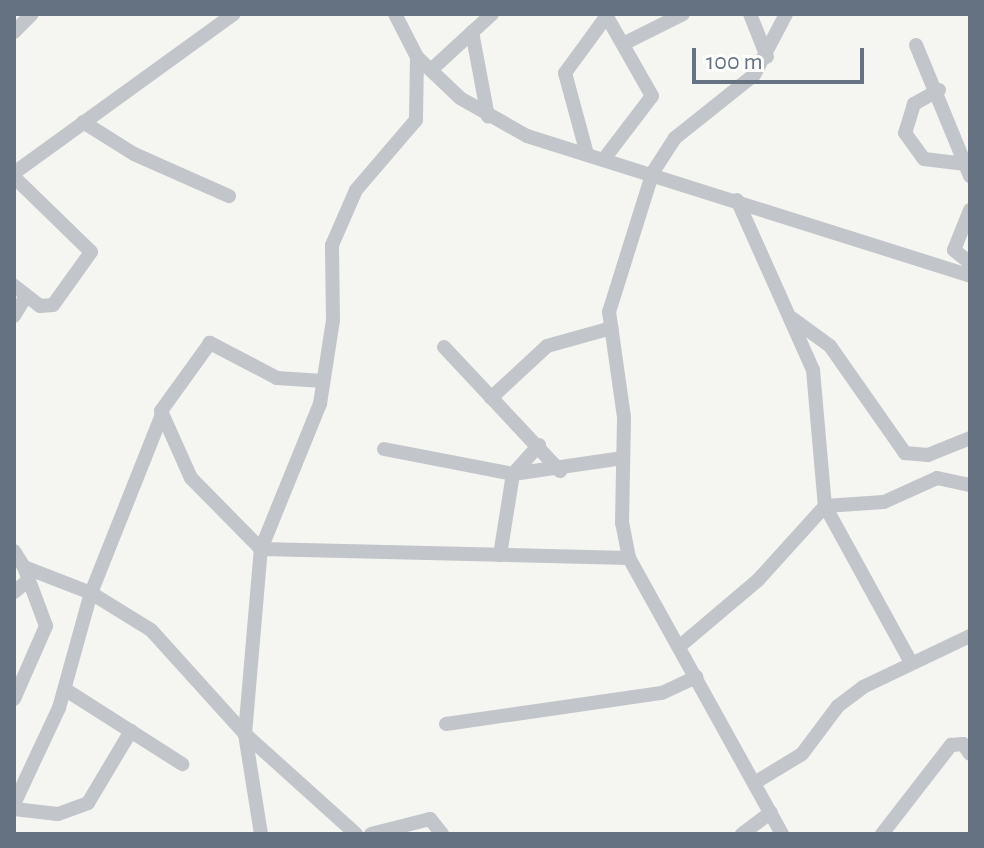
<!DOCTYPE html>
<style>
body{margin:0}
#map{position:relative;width:984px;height:848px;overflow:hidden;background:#f5f5f1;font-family:"Alegreya Sans",sans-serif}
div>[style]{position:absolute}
.street>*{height:14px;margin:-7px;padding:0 7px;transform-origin:7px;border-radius:7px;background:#c2c5c9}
span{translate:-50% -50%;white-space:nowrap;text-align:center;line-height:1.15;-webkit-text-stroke:8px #fff;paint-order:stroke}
.frame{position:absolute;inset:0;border:16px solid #647282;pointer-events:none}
.scale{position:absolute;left:692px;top:48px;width:172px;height:36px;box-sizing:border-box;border:4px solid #647282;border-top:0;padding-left:10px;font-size:24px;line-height:28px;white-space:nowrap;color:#647282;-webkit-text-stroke:6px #fff;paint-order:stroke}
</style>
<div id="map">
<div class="street">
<i style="left:395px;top:14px;width:48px;rotate:62.9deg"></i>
<i style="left:417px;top:57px;width:59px;rotate:43.6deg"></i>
<i style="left:460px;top:98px;width:77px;rotate:29.6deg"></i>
<i style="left:527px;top:136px;width:465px;rotate:17.5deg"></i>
<i style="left:750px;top:14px;width:46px;rotate:68.4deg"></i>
<i style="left:14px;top:32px;width:25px;rotate:-45deg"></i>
<i style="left:472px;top:32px;width:86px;rotate:79.3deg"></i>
<i style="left:625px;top:43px;width:65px;rotate:-26.6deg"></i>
<i style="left:916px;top:45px;width:142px;rotate:67.6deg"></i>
<i style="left:431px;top:70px;width:83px;rotate:-42.6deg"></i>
<i style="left:939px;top:90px;width:29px;rotate:151deg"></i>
<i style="left:914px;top:104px;width:30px;rotate:107deg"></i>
<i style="left:905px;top:133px;width:32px;rotate:54deg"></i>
<i style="left:924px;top:159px;width:42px;rotate:6.8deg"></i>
<i style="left:83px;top:122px;width:60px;rotate:32.1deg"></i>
<i style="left:134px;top:154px;width:104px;rotate:23.9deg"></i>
<i style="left:587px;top:154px;width:84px;rotate:-105.2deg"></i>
<i style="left:565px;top:73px;width:73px;rotate:-53.9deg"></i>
<i style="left:604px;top:159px;width:79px;rotate:-52.7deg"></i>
<i style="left:652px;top:96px;width:93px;rotate:-119.6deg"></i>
<i style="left:14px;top:173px;width:271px;rotate:-35.9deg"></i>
<i style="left:14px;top:177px;width:107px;rotate:44.2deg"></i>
<i style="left:91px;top:252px;width:65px;rotate:125.6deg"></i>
<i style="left:53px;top:305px;width:13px;rotate:176deg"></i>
<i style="left:40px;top:306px;width:33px;rotate:-142deg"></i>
<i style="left:737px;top:200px;width:186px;rotate:65.9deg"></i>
<i style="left:813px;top:370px;width:137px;rotate:85deg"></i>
<i style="left:825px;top:506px;width:175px;rotate:61.2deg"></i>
<i style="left:970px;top:210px;width:43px;rotate:111.8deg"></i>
<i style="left:954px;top:250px;width:21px;rotate:39deg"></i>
<i style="left:14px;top:316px;width:23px;rotate:-59deg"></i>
<i style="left:793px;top:319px;width:46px;rotate:36.1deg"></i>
<i style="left:830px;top:346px;width:131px;rotate:55deg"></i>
<i style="left:905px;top:453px;width:23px;rotate:5deg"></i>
<i style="left:928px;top:455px;width:45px;rotate:-22deg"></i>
<i style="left:444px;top:347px;width:170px;rotate:46.9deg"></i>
<i style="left:323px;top:381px;width:46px;rotate:-176.3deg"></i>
<i style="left:277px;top:378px;width:76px;rotate:-152.4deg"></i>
<i style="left:210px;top:343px;width:84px;rotate:125.8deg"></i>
<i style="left:161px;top:411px;width:73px;rotate:65.9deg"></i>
<i style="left:191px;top:478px;width:100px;rotate:45.4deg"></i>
<i style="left:261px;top:549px;width:368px;rotate:1.4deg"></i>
<i style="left:491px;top:398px;width:76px;rotate:-42.9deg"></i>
<i style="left:547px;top:346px;width:67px;rotate:-15.5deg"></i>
<i style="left:384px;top:449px;width:131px;rotate:11deg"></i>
<i style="left:513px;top:474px;width:111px;rotate:-8.3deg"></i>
<i style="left:14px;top:551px;width:19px;rotate:58deg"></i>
<i style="left:24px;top:567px;width:72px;rotate:21.2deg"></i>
<i style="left:91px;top:593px;width:70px;rotate:31.7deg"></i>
<i style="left:151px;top:630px;width:140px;rotate:47.9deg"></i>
<i style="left:245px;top:734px;width:149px;rotate:42deg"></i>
<i style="left:500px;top:555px;width:82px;rotate:-80.9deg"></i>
<i style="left:513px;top:474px;width:39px;rotate:-48deg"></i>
<i style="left:14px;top:592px;width:19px;rotate:-39deg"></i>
<i style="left:680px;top:646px;width:102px;rotate:-40.2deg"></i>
<i style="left:758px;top:580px;width:100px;rotate:-47.8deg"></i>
<i style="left:825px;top:506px;width:59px;rotate:-3.9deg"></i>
<i style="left:884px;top:502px;width:58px;rotate:-24.4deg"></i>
<i style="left:937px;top:478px;width:34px;rotate:12deg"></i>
<i style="left:66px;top:690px;width:138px;rotate:32.5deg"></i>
<i style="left:14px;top:699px;width:80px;rotate:-66.3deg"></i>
<i style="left:46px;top:626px;width:63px;rotate:-110.4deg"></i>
<i style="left:446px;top:724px;width:218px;rotate:-8.2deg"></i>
<i style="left:662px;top:693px;width:38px;rotate:-25deg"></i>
<i style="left:756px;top:782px;width:54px;rotate:-31.3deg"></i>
<i style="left:802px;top:754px;width:60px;rotate:-53.1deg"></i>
<i style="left:838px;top:706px;width:31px;rotate:-37deg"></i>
<i style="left:863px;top:687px;width:119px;rotate:-25.5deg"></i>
<i style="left:14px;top:804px;width:106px;rotate:-64.9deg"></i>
<i style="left:59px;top:708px;width:119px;rotate:-74.5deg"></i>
<i style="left:91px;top:593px;width:189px;rotate:-68.3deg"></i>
<i style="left:14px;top:809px;width:44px;rotate:6.5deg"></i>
<i style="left:58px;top:814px;width:32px;rotate:-20deg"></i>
<i style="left:88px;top:803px;width:84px;rotate:-59.2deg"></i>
<i style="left:261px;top:834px;width:101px;rotate:-99.1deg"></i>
<i style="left:245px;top:734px;width:186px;rotate:-85.1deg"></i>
<i style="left:261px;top:549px;width:157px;rotate:-67.9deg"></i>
<i style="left:320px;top:404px;width:85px;rotate:-81.2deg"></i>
<i style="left:333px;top:320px;width:75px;rotate:-90.8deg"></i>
<i style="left:332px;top:245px;width:60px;rotate:-66.4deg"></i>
<i style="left:356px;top:190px;width:92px;rotate:-49.4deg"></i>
<i style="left:416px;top:120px;width:63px;rotate:-89.1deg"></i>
<i style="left:371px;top:834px;width:61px;rotate:-14.3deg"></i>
<i style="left:430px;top:819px;width:19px;rotate:51deg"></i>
<i style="left:742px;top:834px;width:36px;rotate:-37deg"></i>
<i style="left:782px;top:834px;width:316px;rotate:-119deg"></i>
<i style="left:629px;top:558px;width:36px;rotate:-101deg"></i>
<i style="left:622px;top:523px;width:106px;rotate:-88.9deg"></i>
<i style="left:624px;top:417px;width:106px;rotate:-98.1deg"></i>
<i style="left:609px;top:312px;width:147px;rotate:-72.6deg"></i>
<i style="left:653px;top:172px;width:40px;rotate:-57.1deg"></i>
<i style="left:675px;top:138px;width:101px;rotate:-38.6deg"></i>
<i style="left:754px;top:75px;width:69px;rotate:-62.3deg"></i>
<i style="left:882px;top:834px;width:113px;rotate:-52.2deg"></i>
<i style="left:951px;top:745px;width:12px;rotate:-5deg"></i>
<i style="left:963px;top:744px;width:12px;rotate:55deg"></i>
</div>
<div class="frame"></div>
<div class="scale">100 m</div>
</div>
